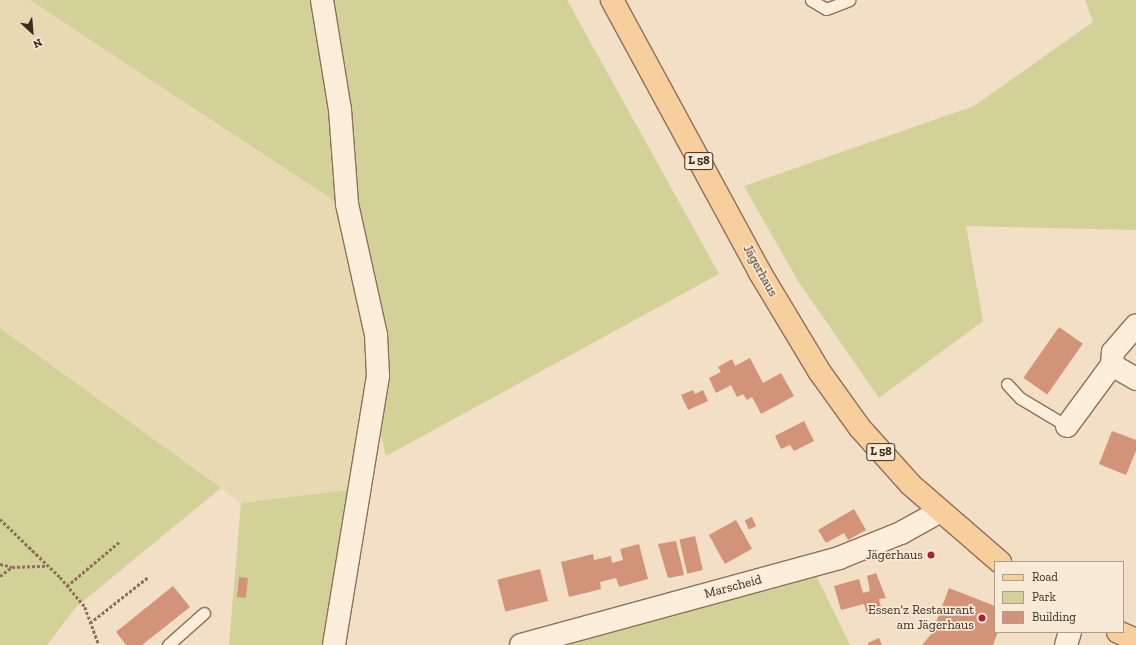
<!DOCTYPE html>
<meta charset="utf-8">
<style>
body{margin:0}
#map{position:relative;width:1136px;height:645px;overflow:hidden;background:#f2dfc6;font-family:"Zilla Slab",serif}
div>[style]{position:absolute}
.farmland>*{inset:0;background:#e8d9b2}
.green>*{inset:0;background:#d1d198}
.building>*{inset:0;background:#d39379;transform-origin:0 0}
.path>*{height:2.5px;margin-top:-1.25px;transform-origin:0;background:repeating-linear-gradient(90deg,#8f705a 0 3px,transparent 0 5px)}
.roads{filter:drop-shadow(1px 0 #8f705a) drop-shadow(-1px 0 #8f705a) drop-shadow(0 1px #8f705a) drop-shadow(0 -1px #8f705a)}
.lane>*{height:11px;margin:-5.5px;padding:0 5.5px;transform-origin:5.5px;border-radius:5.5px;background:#fbeeda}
.street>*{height:22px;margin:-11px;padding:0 11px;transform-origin:11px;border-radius:11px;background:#fbeeda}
.primary>*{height:22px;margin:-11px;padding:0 11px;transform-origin:11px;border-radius:11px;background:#f7cf9c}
.dots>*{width:11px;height:11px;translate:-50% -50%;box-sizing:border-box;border:2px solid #f8ead6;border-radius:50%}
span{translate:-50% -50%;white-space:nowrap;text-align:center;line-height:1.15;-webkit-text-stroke:3.5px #f8ead6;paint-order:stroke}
.shield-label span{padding:1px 3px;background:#f8ead6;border:1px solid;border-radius:3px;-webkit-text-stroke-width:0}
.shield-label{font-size:12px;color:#3e2a1f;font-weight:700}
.street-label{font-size:13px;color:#3e2a1f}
.poi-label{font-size:13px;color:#3e2a1f}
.right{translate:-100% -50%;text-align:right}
.legend{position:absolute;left:994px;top:561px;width:130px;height:72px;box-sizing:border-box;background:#f8ead6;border:1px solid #ae9d8d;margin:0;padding:5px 7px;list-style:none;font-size:12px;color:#3e2a1f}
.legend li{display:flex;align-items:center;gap:8px;height:20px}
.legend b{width:20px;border:1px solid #ae9d8d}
.north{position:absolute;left:12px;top:12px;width:40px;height:40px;-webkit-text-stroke:3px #f8ead6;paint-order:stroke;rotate:154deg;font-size:11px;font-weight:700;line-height:16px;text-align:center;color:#3e2a1f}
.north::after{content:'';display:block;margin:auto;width:14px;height:18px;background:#3e2a1f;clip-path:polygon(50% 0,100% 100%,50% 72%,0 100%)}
</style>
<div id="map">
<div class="farmland">
<i style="clip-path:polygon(0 0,30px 0,339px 204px,373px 376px,356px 489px,241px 503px,0 328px)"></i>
</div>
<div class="green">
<i style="clip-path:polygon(30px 0,315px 0,332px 109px,339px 204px)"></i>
<i style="clip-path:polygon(333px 0,567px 0,719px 274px,386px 456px,380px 431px,384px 405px)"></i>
<i style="clip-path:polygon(1085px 0,1136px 0,1136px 230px,966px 226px,983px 321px,879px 398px,798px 281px,744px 186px,974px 106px,1093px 22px)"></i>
<i style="clip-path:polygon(0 328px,221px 488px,76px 607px,47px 645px,0 645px)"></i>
<i style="clip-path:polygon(356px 489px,327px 645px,229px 645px,241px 503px)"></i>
<i style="clip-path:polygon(816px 575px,850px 645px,559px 645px)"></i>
</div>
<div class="building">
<i style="left:1059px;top:327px;width:29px;height:62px;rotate:35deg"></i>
<i style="clip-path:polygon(750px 358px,763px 383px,781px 373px,794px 396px,761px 414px,752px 397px,747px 400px,743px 394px,737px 397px,731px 385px,716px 393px,709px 378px,721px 372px,718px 367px,732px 359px,735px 366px)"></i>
<i style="clip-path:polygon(693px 390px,695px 394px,703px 390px,708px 401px,688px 410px,681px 395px)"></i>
<i style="clip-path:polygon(804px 421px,814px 441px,794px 451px,790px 445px,781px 449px,775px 436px)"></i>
<i style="clip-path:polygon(1112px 431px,1136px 440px,1136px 451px,1126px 475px,1099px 464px)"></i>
<i style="clip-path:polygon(854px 509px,866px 530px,848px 540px,844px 533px,826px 543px,818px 530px)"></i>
<i style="left:752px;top:517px;width:10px;height:8px;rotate:66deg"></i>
<i style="left:736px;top:520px;width:33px;height:31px;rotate:61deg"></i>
<i style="left:695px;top:536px;width:35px;height:16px;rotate:77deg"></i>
<i style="clip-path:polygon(676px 541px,684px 575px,668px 578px,658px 544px)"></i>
<i style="clip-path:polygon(639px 544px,648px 579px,619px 587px,616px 578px,600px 582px,601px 589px,569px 597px,561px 562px,593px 554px,594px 560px,611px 556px,612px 563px,623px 560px,620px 549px)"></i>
<i style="left:540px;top:569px;width:33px;height:44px;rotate:76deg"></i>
<i style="clip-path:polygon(876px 573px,886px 598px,879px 599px,882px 611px,867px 614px,864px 604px,841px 610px,834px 586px,859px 579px,863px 593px,870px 591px,867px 576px)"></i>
<i style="left:239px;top:577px;width:9px;height:20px;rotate:6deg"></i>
<i style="clip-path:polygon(173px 586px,190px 607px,142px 645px,126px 645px,116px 632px)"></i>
<i style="clip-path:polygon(949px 588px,995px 606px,998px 632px,993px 645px,922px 645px,932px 633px)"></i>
<i style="clip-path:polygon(879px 638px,882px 645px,868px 645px,868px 643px)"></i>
</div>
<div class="path">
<i style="left:0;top:519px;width:83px;rotate:44deg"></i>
<i style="left:60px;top:577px;width:39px;rotate:50deg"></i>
<i style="left:85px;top:607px;width:40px;rotate:69.8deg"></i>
<i style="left:0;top:564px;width:12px;rotate:14deg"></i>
<i style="left:0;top:576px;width:15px;rotate:-37deg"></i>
<i style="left:12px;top:567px;width:35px;rotate:-2deg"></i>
<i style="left:67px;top:586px;width:68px;rotate:-40.2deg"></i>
<i style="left:90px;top:623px;width:74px;rotate:-38.4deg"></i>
</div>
<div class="roads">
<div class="lane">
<i style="left:811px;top:0;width:17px;rotate:31deg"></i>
<i style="left:826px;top:9px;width:25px;rotate:-21deg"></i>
<i style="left:1007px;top:384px;width:19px;rotate:47deg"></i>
<i style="left:1020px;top:398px;width:55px;rotate:30.8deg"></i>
<i style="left:168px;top:645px;width:48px;rotate:-41.6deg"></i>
</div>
<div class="street">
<i style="left:322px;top:0;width:111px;rotate:80.7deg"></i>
<i style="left:340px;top:110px;width:94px;rotate:85.7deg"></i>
<i style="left:347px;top:204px;width:134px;rotate:77.5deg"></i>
<i style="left:376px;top:335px;width:41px;rotate:87.2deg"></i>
<i style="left:378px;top:376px;width:273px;rotate:99.3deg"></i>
<i style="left:1112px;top:365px;width:28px;rotate:30deg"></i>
<i style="left:1067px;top:426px;width:76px;rotate:-53.6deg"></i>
<i style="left:1112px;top:365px;width:13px;rotate:-86deg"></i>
<i style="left:1113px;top:352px;width:35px;rotate:-49deg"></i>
<i style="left:521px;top:645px;width:330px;rotate:-15.3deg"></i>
<i style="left:839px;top:558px;width:67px;rotate:-22deg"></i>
<i style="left:901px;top:533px;width:43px;rotate:-28.9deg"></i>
<i style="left:1066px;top:645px;width:14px;rotate:-73deg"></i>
</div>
<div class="primary">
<i style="left:612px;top:0;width:308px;rotate:61.5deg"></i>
<i style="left:759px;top:271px;width:117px;rotate:59deg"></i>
<i style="left:819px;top:371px;width:70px;rotate:54.3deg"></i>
<i style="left:860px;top:428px;width:76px;rotate:48.2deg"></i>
<i style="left:911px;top:485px;width:118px;rotate:40.9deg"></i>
<i style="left:1118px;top:632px;width:20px;rotate:24deg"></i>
</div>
</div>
<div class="dots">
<i style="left:931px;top:555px;background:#a32435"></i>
<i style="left:982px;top:618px;background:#a32435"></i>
</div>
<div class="shield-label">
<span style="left:699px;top:161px">L 58</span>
<span style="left:881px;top:452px">L 58</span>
</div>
<div class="street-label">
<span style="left:760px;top:271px;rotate:61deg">Jägerhaus</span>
<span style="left:733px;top:587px;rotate:-15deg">Marscheid</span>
</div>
<div class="poi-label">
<span class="right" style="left:923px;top:555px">Jägerhaus</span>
<span class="right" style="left:974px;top:618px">Essen'z Restaurant<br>am Jägerhaus</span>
</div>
<ul class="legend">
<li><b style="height:5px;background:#f7cf9c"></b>Road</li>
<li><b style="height:11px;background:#d1d198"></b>Park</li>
<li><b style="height:11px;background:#d39379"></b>Building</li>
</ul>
<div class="north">N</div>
</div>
